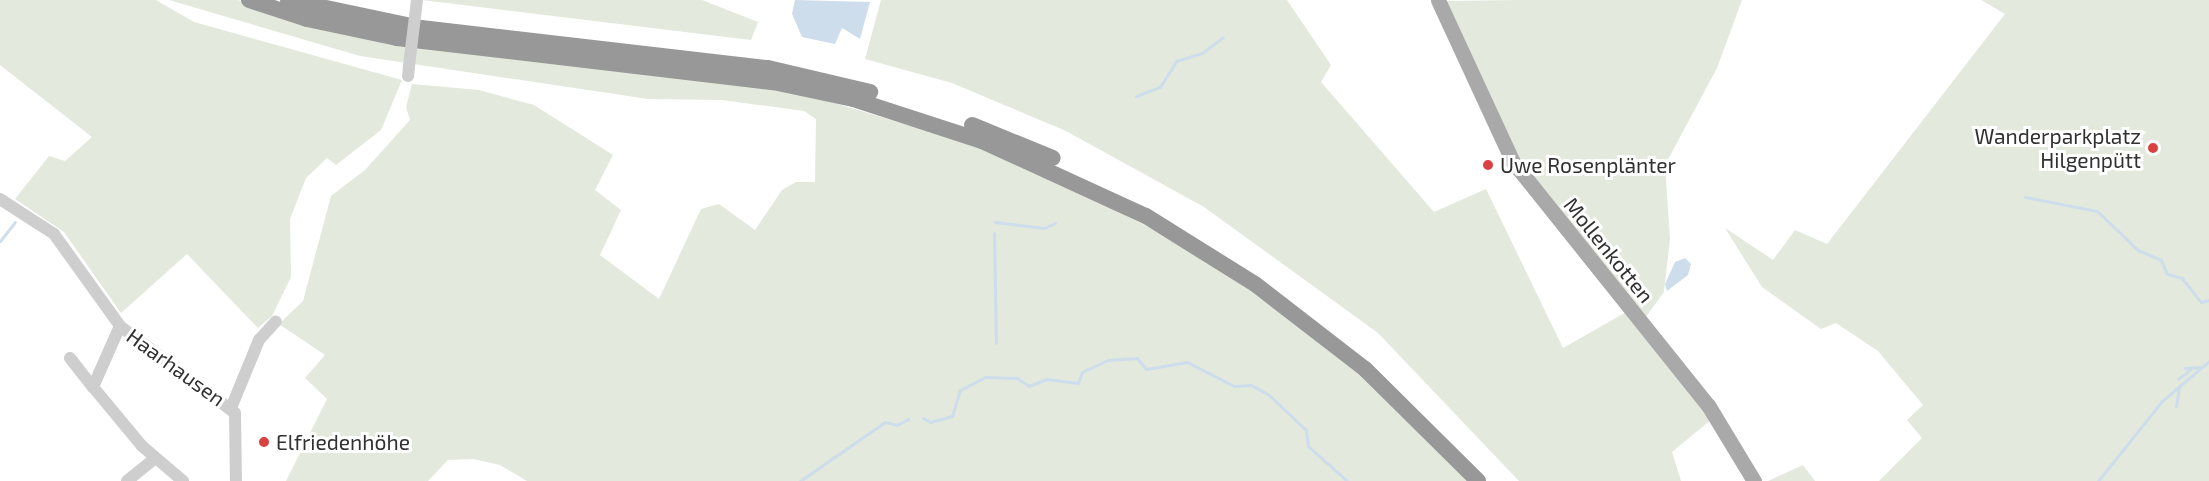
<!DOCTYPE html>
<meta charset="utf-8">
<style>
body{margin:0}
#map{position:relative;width:2209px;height:481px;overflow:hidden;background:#fff;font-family:"Exo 2",sans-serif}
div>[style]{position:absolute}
.green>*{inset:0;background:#e3e9dd}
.water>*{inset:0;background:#ceddeb}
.stream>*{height:3px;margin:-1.5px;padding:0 1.5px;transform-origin:1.5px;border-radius:1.5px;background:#ceddeb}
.minor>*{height:12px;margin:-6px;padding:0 6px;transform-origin:6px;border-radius:6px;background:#cecece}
.major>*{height:15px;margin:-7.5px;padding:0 7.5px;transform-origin:7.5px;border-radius:7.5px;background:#a9a9a9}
.highway>*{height:16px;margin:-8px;padding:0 8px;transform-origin:8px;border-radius:8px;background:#989898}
.minor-bridge>*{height:12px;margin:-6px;padding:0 6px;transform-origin:6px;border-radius:6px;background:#cecece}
.dots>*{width:16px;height:16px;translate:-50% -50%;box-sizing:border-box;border:3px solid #fff;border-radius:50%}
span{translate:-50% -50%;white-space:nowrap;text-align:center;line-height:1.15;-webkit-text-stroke:6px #fff;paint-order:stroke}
.poi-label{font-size:21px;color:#313131}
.right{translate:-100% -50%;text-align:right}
.left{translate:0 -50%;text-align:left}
.street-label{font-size:21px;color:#313131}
</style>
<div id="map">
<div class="green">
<i style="clip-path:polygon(0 0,156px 0,194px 22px,402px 80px,381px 130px,336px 165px,327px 158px,306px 178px,290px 219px,291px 277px,272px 316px,258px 328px,187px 254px,121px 313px,64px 232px,15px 199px,49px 156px,65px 161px,92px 137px,0 65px)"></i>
<i style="clip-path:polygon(169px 0,238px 0,286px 18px,805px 94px,1007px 155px,1217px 262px,1352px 363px,1472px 481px,527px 481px,500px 465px,473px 459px,448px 460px,428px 481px,286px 481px,327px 399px,305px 378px,325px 355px,279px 324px,303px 301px,331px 196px,365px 170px,410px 120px,406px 107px,412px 84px,479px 90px,534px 105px,613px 155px,595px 190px,621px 210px,600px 255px,659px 299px,701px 209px,719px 204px,755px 230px,782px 190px,796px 182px,815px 182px,816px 119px,804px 111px,722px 100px,648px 99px,360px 56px)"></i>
<i style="clip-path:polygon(422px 0,702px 0,758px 22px,751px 40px)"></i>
<i style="clip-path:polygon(881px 0,1287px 0,1331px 65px,1321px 82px,1434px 212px,1486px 189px,1563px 348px,1628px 311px,1712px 419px,1672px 452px,1681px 481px,1519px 481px,1378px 333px,1204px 207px,1066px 131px,952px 83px,865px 59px)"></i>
<i style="clip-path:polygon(1520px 0,1742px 0,1717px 68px,1665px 165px,1670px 239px,1664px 292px,1645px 318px,1511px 150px,1446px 1px)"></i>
<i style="clip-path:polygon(1981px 0,2209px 0,2209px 481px,1879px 481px,1922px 438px,1907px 420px,1923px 405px,1878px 351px,1836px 323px,1821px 329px,1762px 287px,1725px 228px,1773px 260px,1795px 230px,1827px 244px,2005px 14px)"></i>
<i style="clip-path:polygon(1803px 465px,1815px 481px,1768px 481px)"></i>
</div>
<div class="water">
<i style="clip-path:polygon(795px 0,870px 2px,860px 39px,842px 28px,835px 44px,802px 37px,792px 14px)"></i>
<i style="clip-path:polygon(1685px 258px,1691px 264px,1688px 275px,1667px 291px,1665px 284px,1675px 262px)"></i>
</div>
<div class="stream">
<i style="left:1136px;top:96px;width:26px;rotate:-21deg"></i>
<i style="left:1160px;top:87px;width:31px;rotate:-58deg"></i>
<i style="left:1176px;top:61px;width:27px;rotate:-17deg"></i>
<i style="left:1202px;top:53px;width:26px;rotate:-37deg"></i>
<i style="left:2025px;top:197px;width:73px;rotate:11deg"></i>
<i style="left:2097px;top:211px;width:57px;rotate:43.6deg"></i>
<i style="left:2138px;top:250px;width:25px;rotate:23deg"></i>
<i style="left:2161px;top:260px;width:15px;rotate:67deg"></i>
<i style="left:2167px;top:274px;width:16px;rotate:15deg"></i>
<i style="left:2182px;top:278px;width:31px;rotate:52deg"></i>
<i style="left:2201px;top:302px;width:8px;rotate:-14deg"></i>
<i style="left:995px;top:222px;width:49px;rotate:7deg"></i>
<i style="left:1044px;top:228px;width:12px;rotate:-24deg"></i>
<i style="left:994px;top:233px;width:110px;rotate:89deg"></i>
<i style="left:0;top:241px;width:24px;rotate:-52deg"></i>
<i style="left:2185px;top:368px;width:16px;rotate:-4deg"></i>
<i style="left:2178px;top:379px;width:16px;rotate:-38deg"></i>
<i style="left:2176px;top:406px;width:18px;rotate:-81deg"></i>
<i style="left:923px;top:418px;width:8px;rotate:30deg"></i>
<i style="left:930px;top:422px;width:23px;rotate:-15deg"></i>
<i style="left:952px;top:416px;width:27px;rotate:-73deg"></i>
<i style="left:960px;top:390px;width:28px;rotate:-27deg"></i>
<i style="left:985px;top:377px;width:32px;rotate:2deg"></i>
<i style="left:1017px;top:378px;width:14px;rotate:34deg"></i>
<i style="left:1029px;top:386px;width:18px;rotate:-22deg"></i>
<i style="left:1046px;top:379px;width:32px;rotate:7deg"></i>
<i style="left:1078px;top:383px;width:12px;rotate:-70deg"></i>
<i style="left:1082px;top:372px;width:29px;rotate:-25deg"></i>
<i style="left:1108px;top:360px;width:29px;rotate:-4deg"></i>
<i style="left:1137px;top:358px;width:14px;rotate:51deg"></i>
<i style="left:1146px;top:369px;width:42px;rotate:-9.7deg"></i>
<i style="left:1187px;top:362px;width:53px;rotate:27.1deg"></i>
<i style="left:1234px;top:386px;width:17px;rotate:-3deg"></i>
<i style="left:1251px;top:385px;width:21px;rotate:29deg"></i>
<i style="left:1269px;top:395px;width:51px;rotate:43.4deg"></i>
<i style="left:1306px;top:430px;width:16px;rotate:83deg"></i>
<i style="left:1308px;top:446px;width:52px;rotate:41.9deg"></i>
<i style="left:800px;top:481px;width:103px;rotate:-34.8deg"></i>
<i style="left:885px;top:422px;width:12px;rotate:14deg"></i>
<i style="left:897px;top:425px;width:13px;rotate:-29deg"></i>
<i style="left:2098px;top:481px;width:102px;rotate:-51.3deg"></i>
<i style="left:2162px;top:401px;width:62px;rotate:-40.4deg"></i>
</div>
<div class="minor">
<i style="left:408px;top:76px;width:10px;rotate:-84deg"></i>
<i style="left:0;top:199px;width:64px;rotate:32.9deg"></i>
<i style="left:54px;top:234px;width:113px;rotate:54.3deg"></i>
<i style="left:120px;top:326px;width:144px;rotate:37.1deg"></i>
<i style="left:235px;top:413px;width:68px;rotate:89.2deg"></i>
<i style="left:120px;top:326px;width:67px;rotate:113.9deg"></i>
<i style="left:93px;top:387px;width:77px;rotate:50.3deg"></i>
<i style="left:142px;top:446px;width:54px;rotate:40.5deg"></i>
<i style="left:70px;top:358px;width:37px;rotate:52deg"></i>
<i style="left:231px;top:408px;width:74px;rotate:-67.6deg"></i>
<i style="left:259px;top:340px;width:25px;rotate:-48deg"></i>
<i style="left:127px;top:481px;width:36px;rotate:-39deg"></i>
</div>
<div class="major">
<i style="left:1438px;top:0;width:179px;rotate:65.2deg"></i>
<i style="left:1513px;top:162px;width:312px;rotate:51.3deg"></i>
<i style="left:1708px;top:405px;width:89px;rotate:58.8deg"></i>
</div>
<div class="highway">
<i style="left:249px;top:0;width:61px;rotate:18.1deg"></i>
<i style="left:307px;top:19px;width:92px;rotate:11.9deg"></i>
<i style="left:397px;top:38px;width:379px;rotate:6.7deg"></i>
<i style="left:773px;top:82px;width:82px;rotate:12deg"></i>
<i style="left:853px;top:99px;width:136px;rotate:18deg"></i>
<i style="left:982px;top:141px;width:180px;rotate:24.6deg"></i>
<i style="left:1146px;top:216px;width:128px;rotate:32deg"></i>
<i style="left:1255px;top:284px;width:139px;rotate:37.7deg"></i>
<i style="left:1365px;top:369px;width:159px;rotate:44.7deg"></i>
<i style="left:288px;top:0;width:136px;rotate:11.9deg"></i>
<i style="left:421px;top:28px;width:349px;rotate:6.6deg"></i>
<i style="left:768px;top:68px;width:105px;rotate:13.2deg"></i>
<i style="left:972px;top:125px;width:87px;rotate:22.2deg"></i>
</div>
<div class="minor-bridge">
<i style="left:409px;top:66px;width:66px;rotate:-83.1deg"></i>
</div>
<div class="dots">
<i style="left:2153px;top:148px;background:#da4141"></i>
<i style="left:1488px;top:165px;background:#da4141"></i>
<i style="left:264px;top:442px;background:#da4141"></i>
</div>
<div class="poi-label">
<span class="right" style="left:2141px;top:148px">Wanderparkplatz<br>Hilgenpütt</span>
<span class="left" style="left:1500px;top:165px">Uwe Rosenplänter</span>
<span class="left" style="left:276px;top:442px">Elfriedenhöhe</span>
</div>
<div class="street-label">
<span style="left:1609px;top:250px;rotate:51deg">Mollenkotten</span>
<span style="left:176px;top:367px;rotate:36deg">Haarhausen</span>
</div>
</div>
